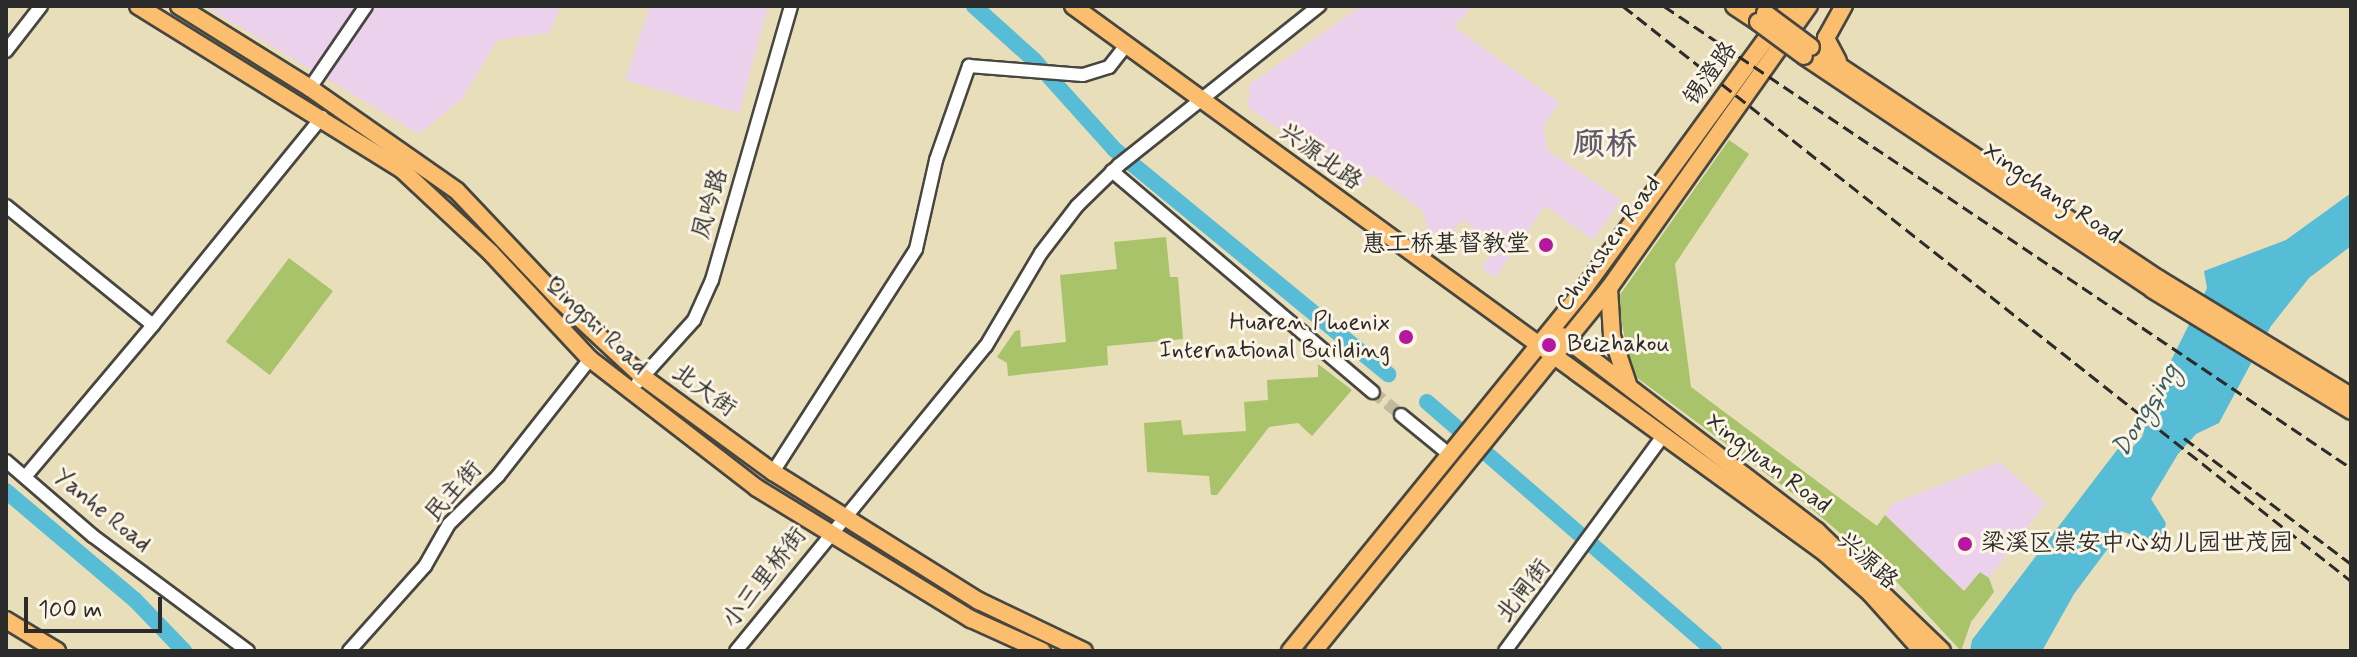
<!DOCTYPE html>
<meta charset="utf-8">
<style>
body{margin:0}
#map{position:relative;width:2357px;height:657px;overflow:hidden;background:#e8deb9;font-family:Mynerve,"LXGW WenKai TC",sans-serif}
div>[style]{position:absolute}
.built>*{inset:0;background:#ebd1ec}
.green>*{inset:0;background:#a8c36a;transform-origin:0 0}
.water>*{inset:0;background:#57bcd5}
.river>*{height:16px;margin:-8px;padding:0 8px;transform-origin:8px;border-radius:8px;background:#57bcd5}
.minor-tunnel>*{height:12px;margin-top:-6px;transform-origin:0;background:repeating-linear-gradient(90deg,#c2ba9d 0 12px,transparent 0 18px)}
.roads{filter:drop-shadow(2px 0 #474640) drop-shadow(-2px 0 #474640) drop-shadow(0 2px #474640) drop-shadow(0 -2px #474640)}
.minor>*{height:12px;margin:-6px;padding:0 6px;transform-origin:6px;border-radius:6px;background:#fff}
.major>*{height:16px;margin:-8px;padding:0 8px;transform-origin:8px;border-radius:8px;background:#fbbd6e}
.rail>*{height:3px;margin-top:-1.5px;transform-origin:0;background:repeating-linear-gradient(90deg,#2b2b2b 0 12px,transparent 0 18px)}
.bridges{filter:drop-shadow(2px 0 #474640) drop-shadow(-2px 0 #474640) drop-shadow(0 2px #474640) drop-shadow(0 -2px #474640)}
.major-bridge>*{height:16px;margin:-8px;padding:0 8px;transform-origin:8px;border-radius:8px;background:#fbbd6e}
.dots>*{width:22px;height:22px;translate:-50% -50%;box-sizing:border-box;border:4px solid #fcf5e5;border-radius:50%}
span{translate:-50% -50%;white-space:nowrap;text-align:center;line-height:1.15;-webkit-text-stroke:6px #fcf5e5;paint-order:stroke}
.street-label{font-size:24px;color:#2b2b2b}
.poi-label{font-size:24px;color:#2b2b2b}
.right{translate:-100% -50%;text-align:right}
.left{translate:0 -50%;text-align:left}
.water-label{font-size:26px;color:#3a5e66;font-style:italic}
.district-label{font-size:32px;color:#5c5868;font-weight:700}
.frame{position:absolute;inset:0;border:8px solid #2b2b2b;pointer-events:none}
.scale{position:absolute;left:24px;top:597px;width:138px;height:36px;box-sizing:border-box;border:4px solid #2b2b2b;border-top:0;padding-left:10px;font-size:24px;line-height:28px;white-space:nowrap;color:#2b2b2b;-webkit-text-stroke:6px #fcf5e5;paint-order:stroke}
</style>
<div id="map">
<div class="built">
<i style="clip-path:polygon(205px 6px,561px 6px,549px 33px,497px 40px,462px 99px,419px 134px)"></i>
<i style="clip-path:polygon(650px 6px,768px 6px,739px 113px,625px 80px)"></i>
<i style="clip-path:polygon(1362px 6px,1472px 6px,1454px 27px,1559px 102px,1544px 125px,1547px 150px,1621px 200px,1593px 240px,1545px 206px,1495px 278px,1482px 268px,1497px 245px,1462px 220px,1446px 241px,1427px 229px,1423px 211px,1371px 174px,1361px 187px,1248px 107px,1250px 84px)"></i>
<i style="clip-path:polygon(1999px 462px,2046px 503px,1989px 578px,1980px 573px,1964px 592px,1885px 515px,1892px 504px)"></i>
</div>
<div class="green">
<i style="clip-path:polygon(1729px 140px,1749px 154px,1675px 264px,1691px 387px,1877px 526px,1885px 515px,1964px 591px,1980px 572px,1989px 578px,1994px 592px,1971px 622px,1961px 651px,1896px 581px,1799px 498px,1632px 374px,1617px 299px)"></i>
<i style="clip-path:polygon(1166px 237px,1170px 277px,1178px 277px,1183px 339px,1107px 346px,1108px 365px,1008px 376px,1007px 363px,997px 357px,1015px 331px,1020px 330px,1021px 347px,1066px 342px,1060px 275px,1117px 269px,1114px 242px)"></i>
<i style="left:289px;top:258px;width:55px;height:105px;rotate:37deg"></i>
<i style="clip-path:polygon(1318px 364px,1352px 390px,1312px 436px,1298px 423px,1269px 427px,1217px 495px,1211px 495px,1209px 476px,1147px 472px,1144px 423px,1181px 420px,1183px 435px,1246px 431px,1244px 402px,1268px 400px,1267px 380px,1318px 377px)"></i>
</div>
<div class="water">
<i style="clip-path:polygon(2351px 193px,2351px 246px,2309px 278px,2271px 326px,2219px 423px,2196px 434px,2178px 454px,2151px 499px,2166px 523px,2160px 545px,2121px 531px,2074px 594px,2042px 651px,1970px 651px,1972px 640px,2120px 446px,2130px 450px,2142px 437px,2156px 391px,2207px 288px,2204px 271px,2286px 240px)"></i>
</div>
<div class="river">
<i style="left:974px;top:6px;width:81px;rotate:42deg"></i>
<i style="left:1034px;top:60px;width:120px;rotate:48deg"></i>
<i style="left:1114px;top:149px;width:355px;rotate:39.4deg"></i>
<i style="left:1427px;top:402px;width:380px;rotate:40.9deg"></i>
<i style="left:6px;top:491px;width:169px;rotate:40.2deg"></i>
<i style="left:135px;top:600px;width:71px;rotate:46.1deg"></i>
</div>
<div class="minor-tunnel">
<i style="left:1373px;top:392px;width:36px;rotate:39deg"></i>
</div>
<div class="roads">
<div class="minor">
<i style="left:6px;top:51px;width:57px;rotate:-52.1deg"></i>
<i style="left:310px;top:88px;width:99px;rotate:-55.7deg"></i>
<i style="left:1112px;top:171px;width:342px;rotate:40.3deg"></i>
<i style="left:6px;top:206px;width:189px;rotate:39deg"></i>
<i style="left:153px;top:325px;width:268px;rotate:-50.9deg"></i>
<i style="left:638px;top:382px;width:84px;rotate:-47.9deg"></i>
<i style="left:694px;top:320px;width:44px;rotate:-65.8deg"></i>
<i style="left:712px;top:280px;width:285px;rotate:-73.9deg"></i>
<i style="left:1401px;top:415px;width:63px;rotate:39.2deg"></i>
<i style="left:6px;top:461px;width:115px;rotate:40.8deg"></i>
<i style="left:93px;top:536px;width:193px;rotate:36.6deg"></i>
<i style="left:773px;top:472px;width:265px;rotate:-57.3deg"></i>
<i style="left:916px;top:249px;width:91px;rotate:-77.3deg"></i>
<i style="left:936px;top:160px;width:100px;rotate:-70.7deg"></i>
<i style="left:969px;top:66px;width:114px;rotate:4.5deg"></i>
<i style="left:1083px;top:75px;width:27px;rotate:-17deg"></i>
<i style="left:1109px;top:67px;width:28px;rotate:-52deg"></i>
<i style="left:25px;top:477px;width:199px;rotate:-49.9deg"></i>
<i style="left:349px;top:651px;width:114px;rotate:-48.2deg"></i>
<i style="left:425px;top:566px;width:48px;rotate:-60.3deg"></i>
<i style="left:449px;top:524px;width:69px;rotate:-44.4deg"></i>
<i style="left:498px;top:476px;width:149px;rotate:-51.8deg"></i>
<i style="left:736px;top:651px;width:394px;rotate:-50.7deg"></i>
<i style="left:986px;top:346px;width:108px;rotate:-59.4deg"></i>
<i style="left:1041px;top:253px;width:59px;rotate:-52.5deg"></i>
<i style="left:1077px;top:206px;width:59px;rotate:-44.3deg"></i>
<i style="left:1119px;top:165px;width:256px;rotate:-38.5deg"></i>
<i style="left:1505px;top:651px;width:267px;rotate:-53.7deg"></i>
</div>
<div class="major">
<i style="left:138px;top:6px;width:309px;rotate:31.8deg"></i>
<i style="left:401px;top:169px;width:123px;rotate:43deg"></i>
<i style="left:491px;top:253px;width:145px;rotate:47deg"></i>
<i style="left:590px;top:359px;width:211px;rotate:37.7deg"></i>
<i style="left:757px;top:488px;width:251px;rotate:31.5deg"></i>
<i style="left:971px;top:619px;width:78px;rotate:24.3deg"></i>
<i style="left:179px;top:6px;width:155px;rotate:32deg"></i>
<i style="left:310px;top:88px;width:179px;rotate:35deg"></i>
<i style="left:457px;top:191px;width:150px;rotate:46.6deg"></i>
<i style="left:560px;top:300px;width:113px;rotate:42.9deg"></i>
<i style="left:643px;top:377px;width:161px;rotate:36.2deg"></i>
<i style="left:773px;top:472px;width:243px;rotate:32.1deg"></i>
<i style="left:979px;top:601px;width:116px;rotate:25.5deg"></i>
<i style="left:1073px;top:6px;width:930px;rotate:36.03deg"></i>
<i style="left:1825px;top:553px;width:60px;rotate:41.6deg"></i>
<i style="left:1870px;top:593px;width:78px;rotate:48.1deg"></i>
<i style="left:1734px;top:6px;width:29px;rotate:34deg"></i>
<i style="left:1755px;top:6px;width:12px;rotate:35deg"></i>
<i style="left:1811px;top:47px;width:418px;rotate:33.7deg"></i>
<i style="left:2159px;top:279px;width:225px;rotate:31.4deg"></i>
<i style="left:1804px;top:56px;width:420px;rotate:33.8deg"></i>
<i style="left:2153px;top:290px;width:232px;rotate:31.4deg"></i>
<i style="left:1838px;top:61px;width:26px;rotate:-118deg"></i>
<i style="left:1826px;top:38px;width:37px;rotate:-61deg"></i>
<i style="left:1609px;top:288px;width:48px;rotate:86.4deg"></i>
<i style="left:1612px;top:336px;width:51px;rotate:71.6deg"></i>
<i style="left:1562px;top:336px;width:321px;rotate:37.4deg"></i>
<i style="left:1817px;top:531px;width:173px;rotate:43.8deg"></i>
<i style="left:6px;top:620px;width:60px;rotate:31.3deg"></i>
<i style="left:1290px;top:651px;width:460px;rotate:-50.9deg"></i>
<i style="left:1580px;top:294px;width:356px;rotate:-53.9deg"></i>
<i style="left:1314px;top:651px;width:468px;rotate:-50.9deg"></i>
<i style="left:1609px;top:288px;width:346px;rotate:-54.7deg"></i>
</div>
</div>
<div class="rail">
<i style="left:1623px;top:6px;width:928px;rotate:38.3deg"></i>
<i style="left:1664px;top:6px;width:828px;rotate:33.92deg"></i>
<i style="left:2184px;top:438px;width:209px;rotate:37deg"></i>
</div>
<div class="bridges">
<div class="major-bridge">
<i style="left:1765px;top:13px;width:57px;rotate:36.5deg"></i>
<i style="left:1758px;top:22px;width:57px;rotate:36.5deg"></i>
</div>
</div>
<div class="dots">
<i style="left:1546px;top:245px;background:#b5179e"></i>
<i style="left:1406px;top:337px;background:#b5179e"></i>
<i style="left:1549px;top:345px;background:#b5179e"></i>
<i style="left:1965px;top:544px;background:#b5179e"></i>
</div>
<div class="street-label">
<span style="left:1711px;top:74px;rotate:-54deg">锡澄路</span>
<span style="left:1320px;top:157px;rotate:36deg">兴源北路</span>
<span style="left:2052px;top:194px;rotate:34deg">Xingchang Road</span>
<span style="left:711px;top:204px;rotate:-74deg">凤吟路</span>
<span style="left:1609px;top:244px;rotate:-54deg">Chunshen Road</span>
<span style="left:596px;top:326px;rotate:43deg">Qingshi Road</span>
<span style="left:704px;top:391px;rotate:36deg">北大街</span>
<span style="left:1768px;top:464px;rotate:37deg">Xingyuan Road</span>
<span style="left:454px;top:492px;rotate:-48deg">民主街</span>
<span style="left:102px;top:511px;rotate:39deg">Yanhe Road</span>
<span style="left:1867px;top:561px;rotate:42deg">兴源路</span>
<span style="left:765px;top:578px;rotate:-52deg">小三里桥街</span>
<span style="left:1524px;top:591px;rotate:-52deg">北闸街</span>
</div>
<div class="poi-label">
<span class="right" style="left:1530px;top:245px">惠工桥基督教堂</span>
<span class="right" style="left:1390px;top:337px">Huaren Phoenix<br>International Building</span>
<span class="left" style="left:1567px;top:345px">Beizhakou</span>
<span class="left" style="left:1981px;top:544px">梁溪区崇安中心幼儿园世茂园</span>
</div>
<div class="water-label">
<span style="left:2147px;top:411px;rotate:-58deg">Dongqing</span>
</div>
<div class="district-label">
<span style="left:1605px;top:145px">顾桥</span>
</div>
<div class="frame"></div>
<div class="scale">100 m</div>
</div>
